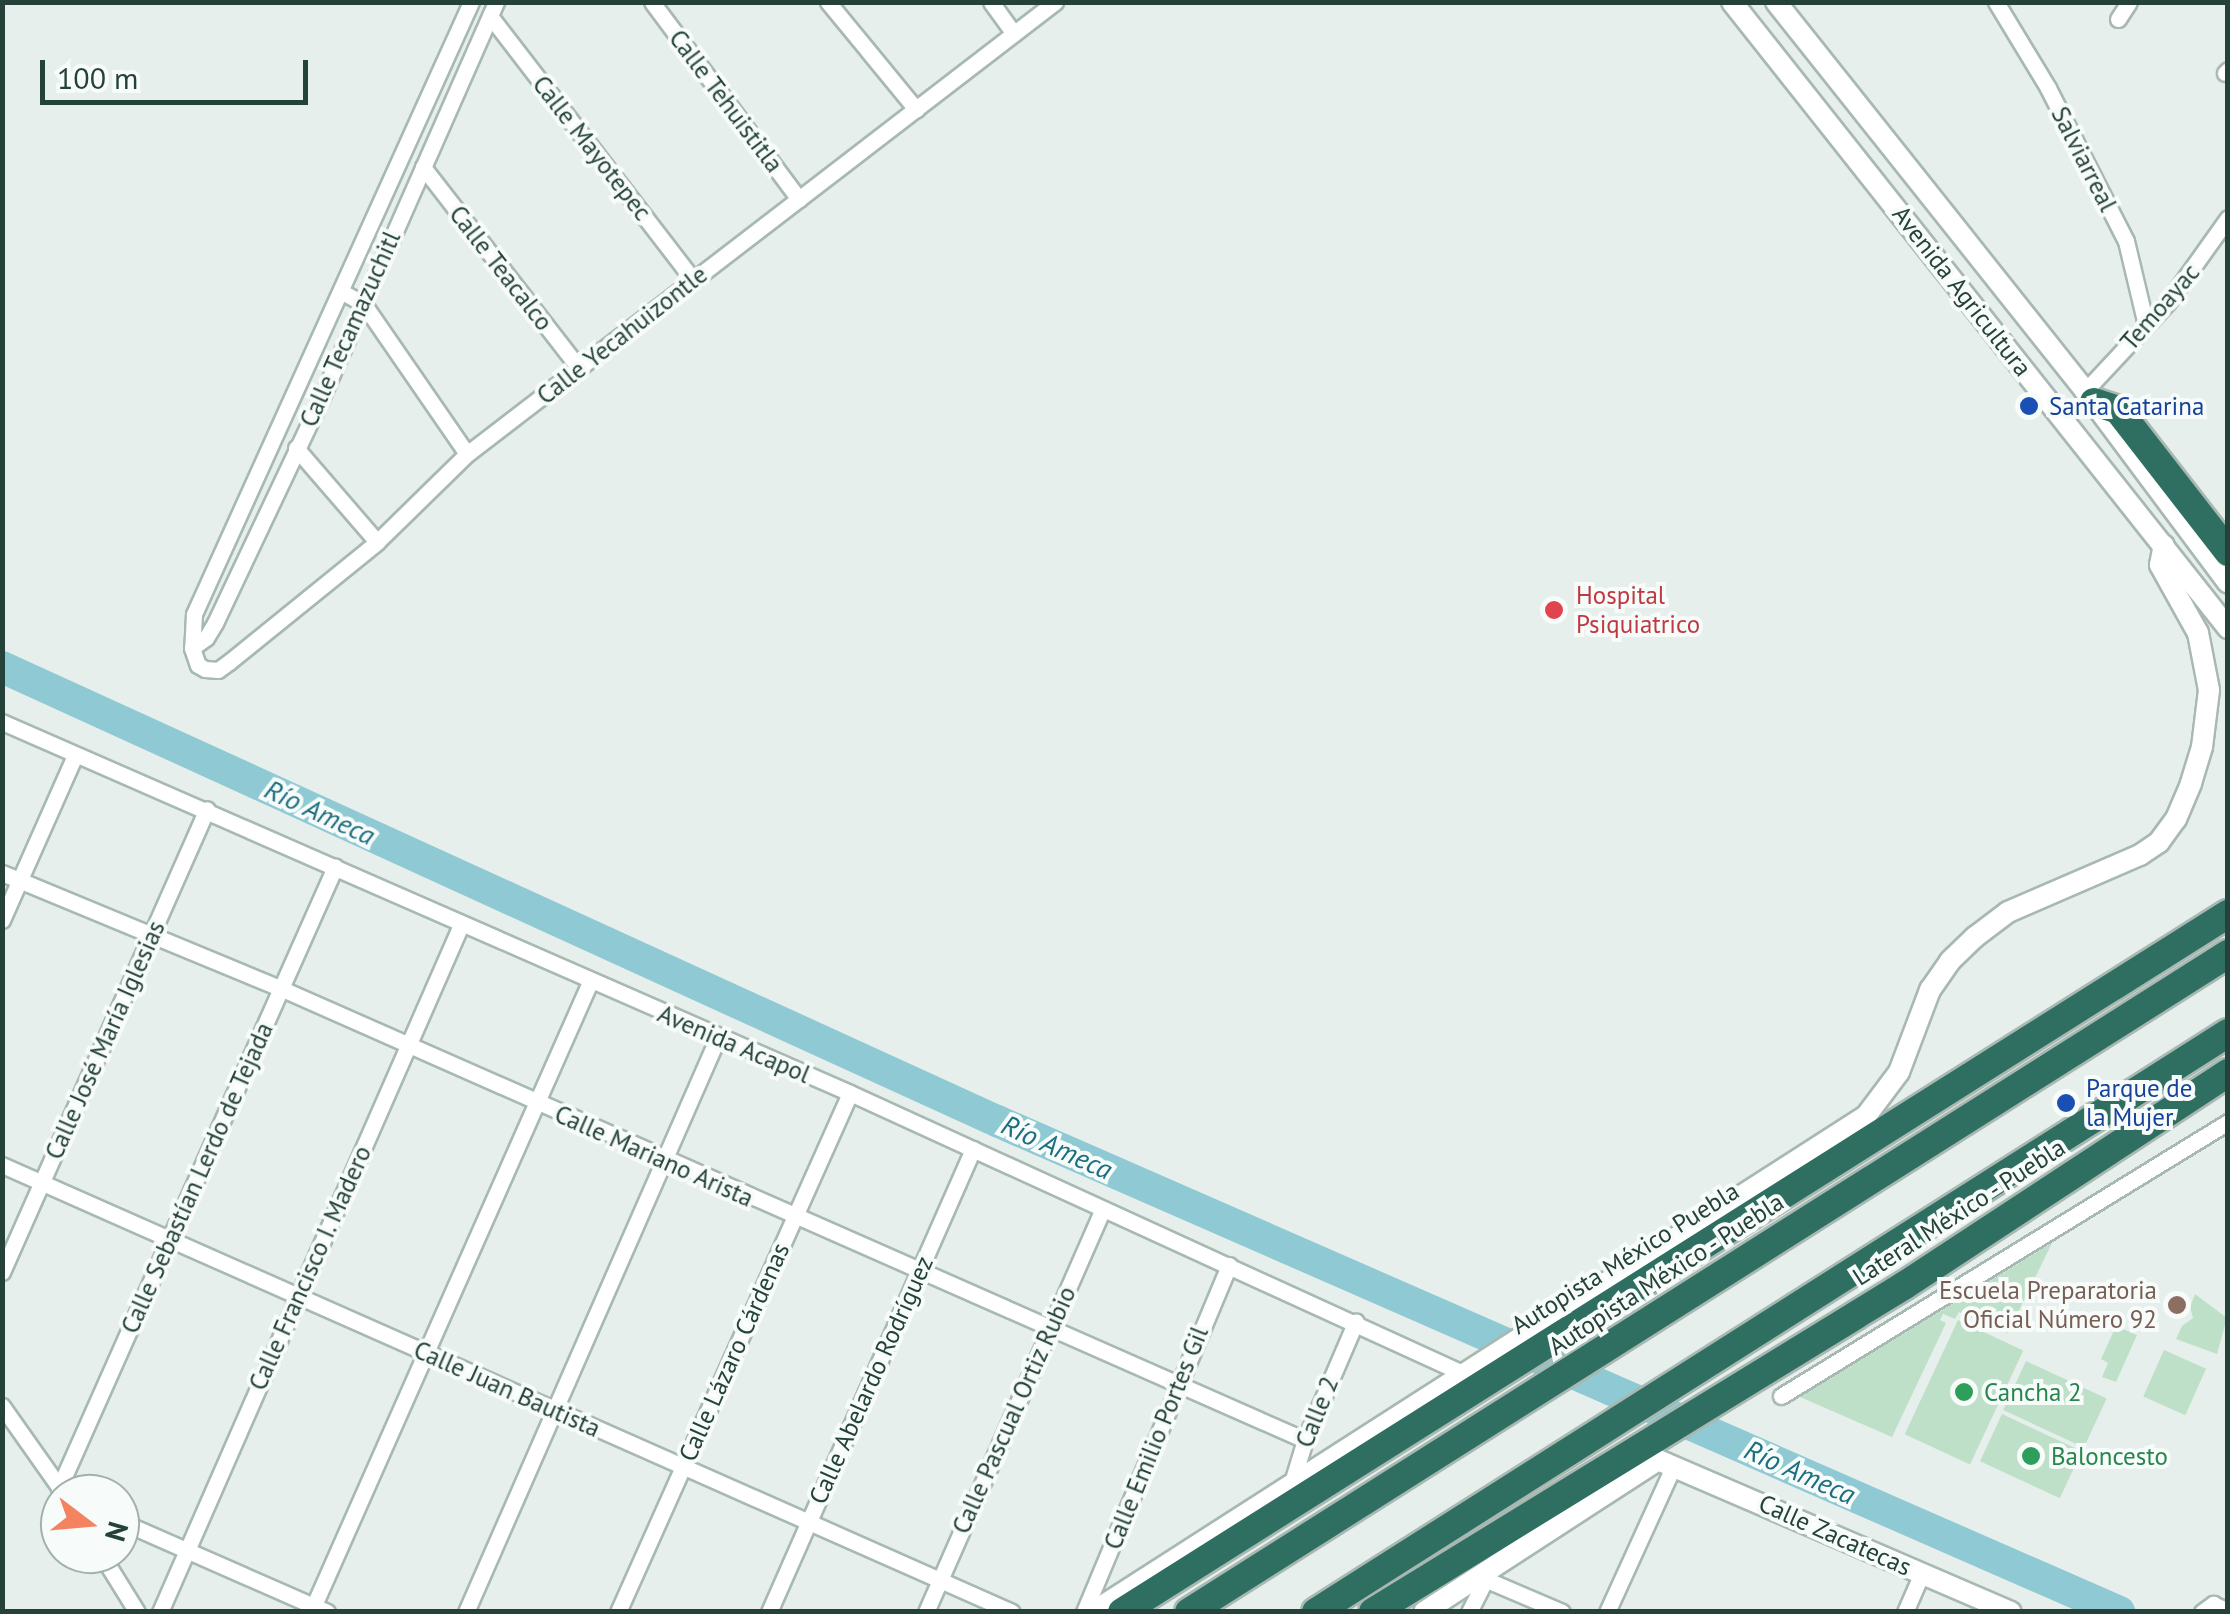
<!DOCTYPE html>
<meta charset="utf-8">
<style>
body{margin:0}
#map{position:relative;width:2230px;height:1614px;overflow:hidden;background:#e6efeb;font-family:"PT Sans",sans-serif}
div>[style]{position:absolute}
.green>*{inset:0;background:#bfe0c8;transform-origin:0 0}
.river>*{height:32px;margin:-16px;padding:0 16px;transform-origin:16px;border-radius:16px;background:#8ec9d4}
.roads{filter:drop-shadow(2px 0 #a8b8b2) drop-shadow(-2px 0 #a8b8b2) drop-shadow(0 2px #a8b8b2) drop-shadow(0 -2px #a8b8b2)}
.street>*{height:15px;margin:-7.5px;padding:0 7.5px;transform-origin:7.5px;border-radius:7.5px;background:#fff}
.secondary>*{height:20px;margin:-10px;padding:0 10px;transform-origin:10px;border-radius:10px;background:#fff}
.highway>*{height:28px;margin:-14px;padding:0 14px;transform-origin:14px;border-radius:14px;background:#2f6f62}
.dots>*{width:28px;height:28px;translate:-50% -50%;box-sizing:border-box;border:5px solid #f7fbf9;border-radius:50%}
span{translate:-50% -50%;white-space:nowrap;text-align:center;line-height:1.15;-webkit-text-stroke:8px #f7fbf9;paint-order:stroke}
.street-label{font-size:25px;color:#24423a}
.transit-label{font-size:25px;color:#164399}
.left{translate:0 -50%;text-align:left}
.health-label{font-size:25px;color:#be3a42}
.education-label{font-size:25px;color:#785e54}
.right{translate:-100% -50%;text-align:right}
.leisure-label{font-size:25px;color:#27864d}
.water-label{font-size:28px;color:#1c6f80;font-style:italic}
.frame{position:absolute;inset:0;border:5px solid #24423a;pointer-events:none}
.north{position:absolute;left:40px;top:1474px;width:100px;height:100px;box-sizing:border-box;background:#f7fbf9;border:2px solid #a3b1ad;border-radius:50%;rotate:106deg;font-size:28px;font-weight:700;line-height:40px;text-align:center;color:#24423a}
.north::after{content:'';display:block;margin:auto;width:35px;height:45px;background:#f4845f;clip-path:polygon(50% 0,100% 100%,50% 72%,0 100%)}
.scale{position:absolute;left:40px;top:60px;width:268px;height:45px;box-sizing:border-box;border:5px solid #24423a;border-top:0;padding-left:12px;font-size:30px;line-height:35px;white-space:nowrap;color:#24423a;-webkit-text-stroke:8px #f7fbf9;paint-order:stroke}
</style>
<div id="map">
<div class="green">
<i style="clip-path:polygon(2052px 1243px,2008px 1333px,1959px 1312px,1955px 1319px,1943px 1314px,1940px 1320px,1946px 1323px,1892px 1437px,1800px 1397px)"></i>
<i style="clip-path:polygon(2195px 1294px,2227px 1318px,2217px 1354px,2176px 1339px,2182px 1326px,2193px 1318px,2190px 1307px)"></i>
<i style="left:1958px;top:1320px;width:72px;height:126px;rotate:25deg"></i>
<i style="clip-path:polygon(2116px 1326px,2137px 1335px,2116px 1382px,2102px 1377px,2108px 1363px,2101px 1359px)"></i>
<i style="left:2164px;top:1350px;width:46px;height:51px;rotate:24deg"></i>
<i style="left:2026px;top:1361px;width:89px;height:54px;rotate:25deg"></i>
<i style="left:2002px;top:1414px;width:88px;height:52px;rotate:25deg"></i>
</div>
<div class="river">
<i style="left:2px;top:667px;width:1094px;rotate:24.53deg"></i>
<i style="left:997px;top:1121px;width:1225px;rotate:23.63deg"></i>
</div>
<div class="roads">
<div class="street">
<i style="left:471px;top:2px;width:672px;rotate:114.35deg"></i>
<i style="left:194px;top:614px;width:34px;rotate:93deg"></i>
<i style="left:192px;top:648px;width:18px;rotate:71deg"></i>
<i style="left:198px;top:665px;width:8px;rotate:30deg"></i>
<i style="left:205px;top:669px;width:13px;rotate:4deg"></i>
<i style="left:218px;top:670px;width:14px;rotate:-36deg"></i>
<i style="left:229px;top:662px;width:191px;rotate:-39deg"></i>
<i style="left:377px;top:542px;width:126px;rotate:-44.4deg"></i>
<i style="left:467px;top:454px;width:742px;rotate:-37.55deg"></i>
<i style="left:652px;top:2px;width:246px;rotate:53.3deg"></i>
<i style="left:828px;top:2px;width:139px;rotate:50.6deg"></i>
<i style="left:991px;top:2px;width:39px;rotate:54deg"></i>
<i style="left:1996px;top:2px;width:100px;rotate:58.8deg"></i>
<i style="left:2048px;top:88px;width:172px;rotate:63deg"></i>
<i style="left:2126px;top:241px;width:86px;rotate:76.6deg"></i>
<i style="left:490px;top:16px;width:333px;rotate:52.4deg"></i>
<i style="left:2118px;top:19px;width:20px;rotate:-57deg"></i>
<i style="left:2225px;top:73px;width:4px;rotate:-45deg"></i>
<i style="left:423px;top:167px;width:254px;rotate:52.2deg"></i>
<i style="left:342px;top:292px;width:24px;rotate:28deg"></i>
<i style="left:363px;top:303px;width:183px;rotate:55.4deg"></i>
<i style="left:2085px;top:391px;width:122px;rotate:-47deg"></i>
<i style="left:2168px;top:302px;width:103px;rotate:-54.5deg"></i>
<i style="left:296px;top:448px;width:124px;rotate:49.2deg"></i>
<i style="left:192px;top:648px;width:17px;rotate:-36deg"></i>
<i style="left:206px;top:638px;width:17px;rotate:-59deg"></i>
<i style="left:215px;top:623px;width:248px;rotate:-64.7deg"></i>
<i style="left:321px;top:399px;width:434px;rotate:-66.2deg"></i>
<i style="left:2px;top:722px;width:926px;rotate:23.63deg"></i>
<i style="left:850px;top:1093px;width:673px;rotate:24.58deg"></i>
<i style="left:2px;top:873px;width:301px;rotate:22.5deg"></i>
<i style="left:280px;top:988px;width:1120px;rotate:23.8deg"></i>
<i style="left:2px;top:920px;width:180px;rotate:-66.1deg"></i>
<i style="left:2px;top:1165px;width:1104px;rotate:23.87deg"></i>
<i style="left:2px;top:1272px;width:506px;rotate:-66.12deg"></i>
<i style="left:1781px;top:1396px;width:524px;rotate:-31.51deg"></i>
<i style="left:2px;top:1406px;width:108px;rotate:54.8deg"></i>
<i style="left:59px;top:1488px;width:680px;rotate:-66.04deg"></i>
<i style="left:1290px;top:1489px;width:51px;rotate:-73deg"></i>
<i style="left:1305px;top:1440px;width:129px;rotate:-66.8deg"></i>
<i style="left:120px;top:1521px;width:226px;rotate:23.7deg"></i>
<i style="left:101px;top:1554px;width:68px;rotate:58.2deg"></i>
<i style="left:1480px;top:1577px;width:89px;rotate:23.1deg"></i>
<i style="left:160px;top:1612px;width:750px;rotate:-66.34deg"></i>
<i style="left:311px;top:1612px;width:689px;rotate:-66.11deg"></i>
<i style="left:466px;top:1612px;width:628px;rotate:-66.33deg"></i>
<i style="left:618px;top:1612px;width:568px;rotate:-65.91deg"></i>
<i style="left:769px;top:1612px;width:506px;rotate:-66.22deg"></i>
<i style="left:926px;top:1612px;width:440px;rotate:-66.3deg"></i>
<i style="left:1084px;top:1612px;width:376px;rotate:-67.3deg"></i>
<i style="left:1469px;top:1612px;width:37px;rotate:-63deg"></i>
<i style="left:1607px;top:1612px;width:162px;rotate:-65.5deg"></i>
<i style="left:1905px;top:1612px;width:43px;rotate:-66.4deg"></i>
<i style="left:2202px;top:1612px;width:14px;rotate:-36deg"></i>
<i style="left:2213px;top:1604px;width:17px;rotate:25deg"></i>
</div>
<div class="secondary">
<i style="left:1732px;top:2px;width:799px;rotate:51.61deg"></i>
<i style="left:1776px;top:2px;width:497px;rotate:51.5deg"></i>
<i style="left:2085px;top:391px;width:239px;rotate:53.3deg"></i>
<i style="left:1093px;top:1612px;width:918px;rotate:-32.69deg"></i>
<i style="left:1866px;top:1116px;width:55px;rotate:-53.1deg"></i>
<i style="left:1899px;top:1072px;width:88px;rotate:-69.3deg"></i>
<i style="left:1930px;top:990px;width:35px;rotate:-55deg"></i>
<i style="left:1950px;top:961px;width:35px;rotate:-44deg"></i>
<i style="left:1975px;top:937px;width:41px;rotate:-37.1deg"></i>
<i style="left:2008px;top:912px;width:144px;rotate:-23.4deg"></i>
<i style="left:2140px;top:855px;width:23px;rotate:-34deg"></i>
<i style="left:2159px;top:842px;width:29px;rotate:-54deg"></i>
<i style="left:2176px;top:819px;width:39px;rotate:-67deg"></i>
<i style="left:2191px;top:783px;width:38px;rotate:-73deg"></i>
<i style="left:2202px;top:747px;width:57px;rotate:-83deg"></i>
<i style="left:2209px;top:690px;width:58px;rotate:-100.9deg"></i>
<i style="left:2198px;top:633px;width:78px;rotate:-119.2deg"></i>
<i style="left:2160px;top:565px;width:20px;rotate:-79deg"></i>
<i style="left:1424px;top:1612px;width:279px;rotate:-33deg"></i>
<i style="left:1658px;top:1460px;width:384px;rotate:23.3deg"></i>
</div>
<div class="highway">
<i style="left:2094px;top:402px;width:25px;rotate:18deg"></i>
<i style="left:2118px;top:410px;width:180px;rotate:52.2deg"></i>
<i style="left:1122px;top:1612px;width:1308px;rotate:-32.26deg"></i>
<i style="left:1189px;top:1612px;width:1230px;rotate:-32.35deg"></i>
<i style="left:1316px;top:1612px;width:1080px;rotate:-32.41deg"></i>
<i style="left:1373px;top:1612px;width:624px;rotate:-31.58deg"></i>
<i style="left:1905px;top:1285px;width:386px;rotate:-33.3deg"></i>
</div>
</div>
<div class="dots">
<i style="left:2029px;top:406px;background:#1a4fb4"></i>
<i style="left:1554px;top:610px;background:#e0444e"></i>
<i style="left:2066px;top:1103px;background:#1a4fb4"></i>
<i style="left:2177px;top:1305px;background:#8d6e63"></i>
<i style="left:1964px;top:1392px;background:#2e9e5b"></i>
<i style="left:2031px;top:1456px;background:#2e9e5b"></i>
</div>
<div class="street-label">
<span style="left:726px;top:101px;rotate:53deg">Calle Tehuistitla</span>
<span style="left:592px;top:148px;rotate:52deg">Calle Mayotepec</span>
<span style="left:2084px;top:159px;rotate:63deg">Salviarreal</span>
<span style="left:501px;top:268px;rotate:52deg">Calle Teacalco</span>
<span style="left:1962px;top:291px;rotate:52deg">Avenida Agricultura</span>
<span style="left:2160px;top:307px;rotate:-49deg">Temoayac</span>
<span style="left:350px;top:329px;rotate:-66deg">Calle Tecamazuchitl</span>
<span style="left:622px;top:335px;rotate:-38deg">Calle Yecahuizontle</span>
<span style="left:105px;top:1040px;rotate:-66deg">Calle José María Iglesias</span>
<span style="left:734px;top:1044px;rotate:23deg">Avenida Acapol</span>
<span style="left:654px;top:1156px;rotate:24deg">Calle Mariano Arista</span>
<span style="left:197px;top:1178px;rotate:-66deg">Calle Sebastían Lerdo de Tejada</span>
<span style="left:1959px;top:1212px;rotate:-33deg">Lateral México - Puebla</span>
<span style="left:1625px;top:1258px;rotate:-32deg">Autopista México Puebla</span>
<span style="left:310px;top:1268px;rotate:-66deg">Calle Francisco I. Madero</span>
<span style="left:1666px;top:1274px;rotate:-33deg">Autopista México - Puebla</span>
<span style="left:734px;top:1352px;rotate:-66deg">Calle Lázaro Cárdenas</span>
<span style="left:871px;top:1380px;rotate:-66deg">Calle Abelardo Rodríguez</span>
<span style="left:507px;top:1389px;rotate:24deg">Calle Juan Bautista</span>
<span style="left:1014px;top:1410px;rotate:-66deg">Calle Pascual Ortiz Rubio</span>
<span style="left:1317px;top:1412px;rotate:-68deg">Calle 2</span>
<span style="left:1156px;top:1438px;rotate:-68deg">Calle Emilio Portes Gil</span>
<span style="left:1835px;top:1535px;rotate:24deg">Calle Zacatecas</span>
</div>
<div class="transit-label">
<span class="left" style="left:2049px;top:406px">Santa Catarina</span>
<span class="left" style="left:2086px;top:1103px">Parque de<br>la Mujer</span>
</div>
<div class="health-label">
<span class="left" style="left:1576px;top:610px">Hospital<br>Psiquiatrico</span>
</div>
<div class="education-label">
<span class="right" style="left:2157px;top:1305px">Escuela Preparatoria<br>Oficial Número 92</span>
</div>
<div class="leisure-label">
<span class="left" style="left:1984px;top:1392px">Cancha 2</span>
<span class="left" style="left:2051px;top:1456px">Baloncesto</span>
</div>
<div class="water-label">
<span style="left:320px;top:812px;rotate:25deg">Río Ameca</span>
<span style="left:1057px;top:1147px;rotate:24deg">Río Ameca</span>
<span style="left:1800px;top:1472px;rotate:24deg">Río Ameca</span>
</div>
<div class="frame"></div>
<div class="north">N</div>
<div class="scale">100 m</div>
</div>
